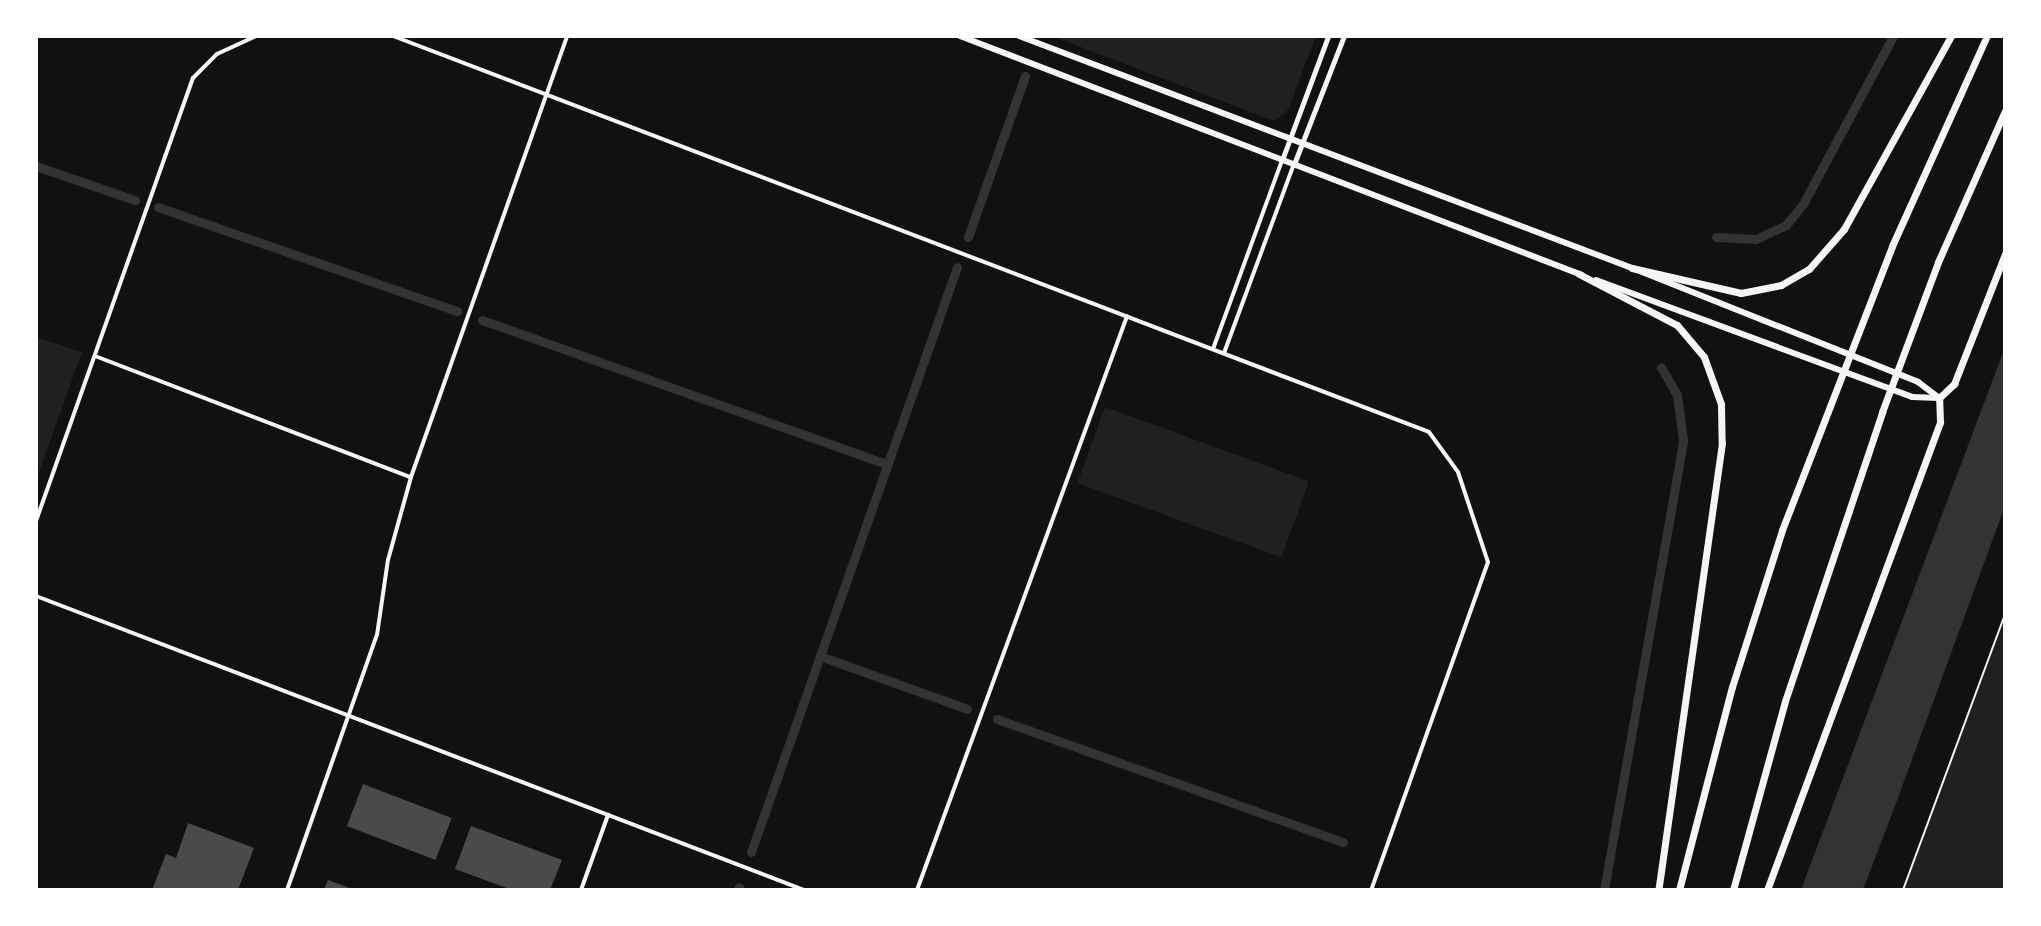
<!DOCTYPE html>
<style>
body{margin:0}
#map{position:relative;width:2041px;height:926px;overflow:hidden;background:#111;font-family:Karla,sans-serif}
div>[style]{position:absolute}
.green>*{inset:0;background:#202020;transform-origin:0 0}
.water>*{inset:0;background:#333}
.canal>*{height:9px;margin:-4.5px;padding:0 4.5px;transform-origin:4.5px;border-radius:4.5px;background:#333}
.building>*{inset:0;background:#4a4a4a;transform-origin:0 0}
.service>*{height:2px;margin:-1px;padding:0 1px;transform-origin:1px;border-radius:1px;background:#f5f5f5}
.minor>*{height:4px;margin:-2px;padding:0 2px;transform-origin:2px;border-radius:2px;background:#f5f5f5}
.tertiary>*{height:5px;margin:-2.5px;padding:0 2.5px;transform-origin:2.5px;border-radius:2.5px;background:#f5f5f5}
.primary>*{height:6px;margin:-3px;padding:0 3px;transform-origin:3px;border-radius:3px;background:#f5f5f5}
.motorway>*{height:7px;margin:-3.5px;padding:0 3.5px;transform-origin:3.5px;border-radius:3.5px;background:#f5f5f5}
span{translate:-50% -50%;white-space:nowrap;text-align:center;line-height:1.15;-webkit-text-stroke:8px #fff;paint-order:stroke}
.frame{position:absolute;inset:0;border:38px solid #fff;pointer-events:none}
</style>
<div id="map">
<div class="green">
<i style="clip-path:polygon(1052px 36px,1316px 36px,1288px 110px,1274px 121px)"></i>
<i style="clip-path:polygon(36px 337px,82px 352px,36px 480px)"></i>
<i style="left:1105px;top:407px;width:217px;height:81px;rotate:20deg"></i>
<i style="clip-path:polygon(2005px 614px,2005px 890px,1903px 890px)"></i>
</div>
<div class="water">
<i style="clip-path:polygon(2005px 347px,2005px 506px,1895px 806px,1863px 890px,1801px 890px)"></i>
</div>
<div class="canal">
<i style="left:36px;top:166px;width:105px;rotate:19deg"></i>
<i style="left:158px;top:207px;width:317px;rotate:19.2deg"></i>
<i style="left:968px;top:237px;width:171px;rotate:-70.5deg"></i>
<i style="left:1716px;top:237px;width:40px;rotate:2.9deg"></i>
<i style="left:1756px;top:239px;width:33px;rotate:-25deg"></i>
<i style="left:1786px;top:225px;width:27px;rotate:-51deg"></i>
<i style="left:1803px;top:204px;width:191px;rotate:-61.8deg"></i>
<i style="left:482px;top:320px;width:430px;rotate:19.6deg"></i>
<i style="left:820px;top:656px;width:156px;rotate:19.8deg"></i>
<i style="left:997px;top:719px;width:367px;rotate:19.6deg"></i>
<i style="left:751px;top:852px;width:620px;rotate:-70.6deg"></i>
<i style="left:738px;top:890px;width:3px;rotate:-72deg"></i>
<i style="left:1604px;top:890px;width:457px;rotate:-80deg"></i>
<i style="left:1683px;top:440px;width:45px;rotate:-97.6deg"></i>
<i style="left:1677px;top:395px;width:32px;rotate:-120deg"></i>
</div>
<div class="building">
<i style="left:363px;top:784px;width:95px;height:45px;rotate:21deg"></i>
<i style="clip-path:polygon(188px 823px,254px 848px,238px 890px,152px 890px,166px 854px,176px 858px)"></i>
<i style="clip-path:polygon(471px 826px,562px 860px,550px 890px,512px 890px,455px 869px)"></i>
<i style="clip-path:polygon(328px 880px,355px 890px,324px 890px)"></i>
</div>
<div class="service">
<i style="left:1903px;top:890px;width:294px;rotate:-69.7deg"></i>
</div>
<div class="minor">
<i style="left:393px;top:36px;width:1109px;rotate:20.92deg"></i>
<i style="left:1429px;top:432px;width:49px;rotate:54.1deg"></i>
<i style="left:1458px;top:472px;width:95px;rotate:71.6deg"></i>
<i style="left:1488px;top:562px;width:348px;rotate:109.6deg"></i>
<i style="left:1213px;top:349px;width:201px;rotate:-69.9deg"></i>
<i style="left:1224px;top:353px;width:202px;rotate:-69.7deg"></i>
<i style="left:95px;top:356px;width:337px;rotate:21deg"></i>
<i style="left:36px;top:521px;width:470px;rotate:-70.5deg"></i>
<i style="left:193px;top:78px;width:34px;rotate:-45deg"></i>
<i style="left:217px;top:54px;width:43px;rotate:-24.8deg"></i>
<i style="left:36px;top:596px;width:822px;rotate:20.95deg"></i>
<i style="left:287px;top:890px;width:270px;rotate:-70.6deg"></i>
<i style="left:377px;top:635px;width:76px;rotate:-81.7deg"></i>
<i style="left:388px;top:560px;width:86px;rotate:-74.5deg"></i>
<i style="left:411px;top:477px;width:468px;rotate:-70.5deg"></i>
<i style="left:581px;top:890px;width:80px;rotate:-70.2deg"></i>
<i style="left:917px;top:890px;width:611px;rotate:-69.9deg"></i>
</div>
<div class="tertiary">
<i style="left:1282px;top:160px;width:132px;rotate:-69.6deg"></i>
<i style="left:1294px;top:164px;width:137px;rotate:-68.7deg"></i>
</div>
<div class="primary">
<i style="left:960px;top:36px;width:666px;rotate:21.02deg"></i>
<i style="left:1019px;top:36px;width:655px;rotate:20.73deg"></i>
<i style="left:1632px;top:268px;width:308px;rotate:21.7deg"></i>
<i style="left:1918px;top:382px;width:26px;rotate:37deg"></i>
<i style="left:1596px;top:280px;width:337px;rotate:20.3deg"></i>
<i style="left:1912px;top:397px;width:27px;rotate:2deg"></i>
</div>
<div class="motorway">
<i style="left:1632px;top:268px;width:112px;rotate:12.9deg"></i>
<i style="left:1741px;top:293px;width:41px;rotate:-11.3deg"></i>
<i style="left:1781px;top:285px;width:32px;rotate:-30deg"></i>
<i style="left:1809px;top:269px;width:53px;rotate:-48.8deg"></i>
<i style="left:1844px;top:229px;width:221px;rotate:-61deg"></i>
<i style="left:1579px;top:274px;width:110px;rotate:27.5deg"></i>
<i style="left:1677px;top:325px;width:42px;rotate:49.8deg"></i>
<i style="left:1704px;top:357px;width:50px;rotate:70.1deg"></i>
<i style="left:1721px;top:404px;width:39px;rotate:89deg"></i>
<i style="left:1722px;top:443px;width:452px;rotate:98.1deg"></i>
<i style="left:1679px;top:890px;width:210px;rotate:-75.4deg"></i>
<i style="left:1732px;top:687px;width:165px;rotate:-72.3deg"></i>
<i style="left:1782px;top:530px;width:305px;rotate:-68.8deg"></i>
<i style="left:1892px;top:246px;width:230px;rotate:-65.7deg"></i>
<i style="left:1733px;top:890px;width:196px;rotate:-74.6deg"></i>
<i style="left:1785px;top:701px;width:305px;rotate:-71.4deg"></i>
<i style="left:1882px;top:412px;width:160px;rotate:-69.5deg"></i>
<i style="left:1938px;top:262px;width:165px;rotate:-66.1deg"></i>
<i style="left:1767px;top:890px;width:499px;rotate:-69.7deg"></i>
<i style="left:1940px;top:422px;width:24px;rotate:-92deg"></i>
<i style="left:1939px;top:398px;width:21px;rotate:-43deg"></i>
<i style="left:1954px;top:384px;width:140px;rotate:-68.6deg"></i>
</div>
<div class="frame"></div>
</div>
